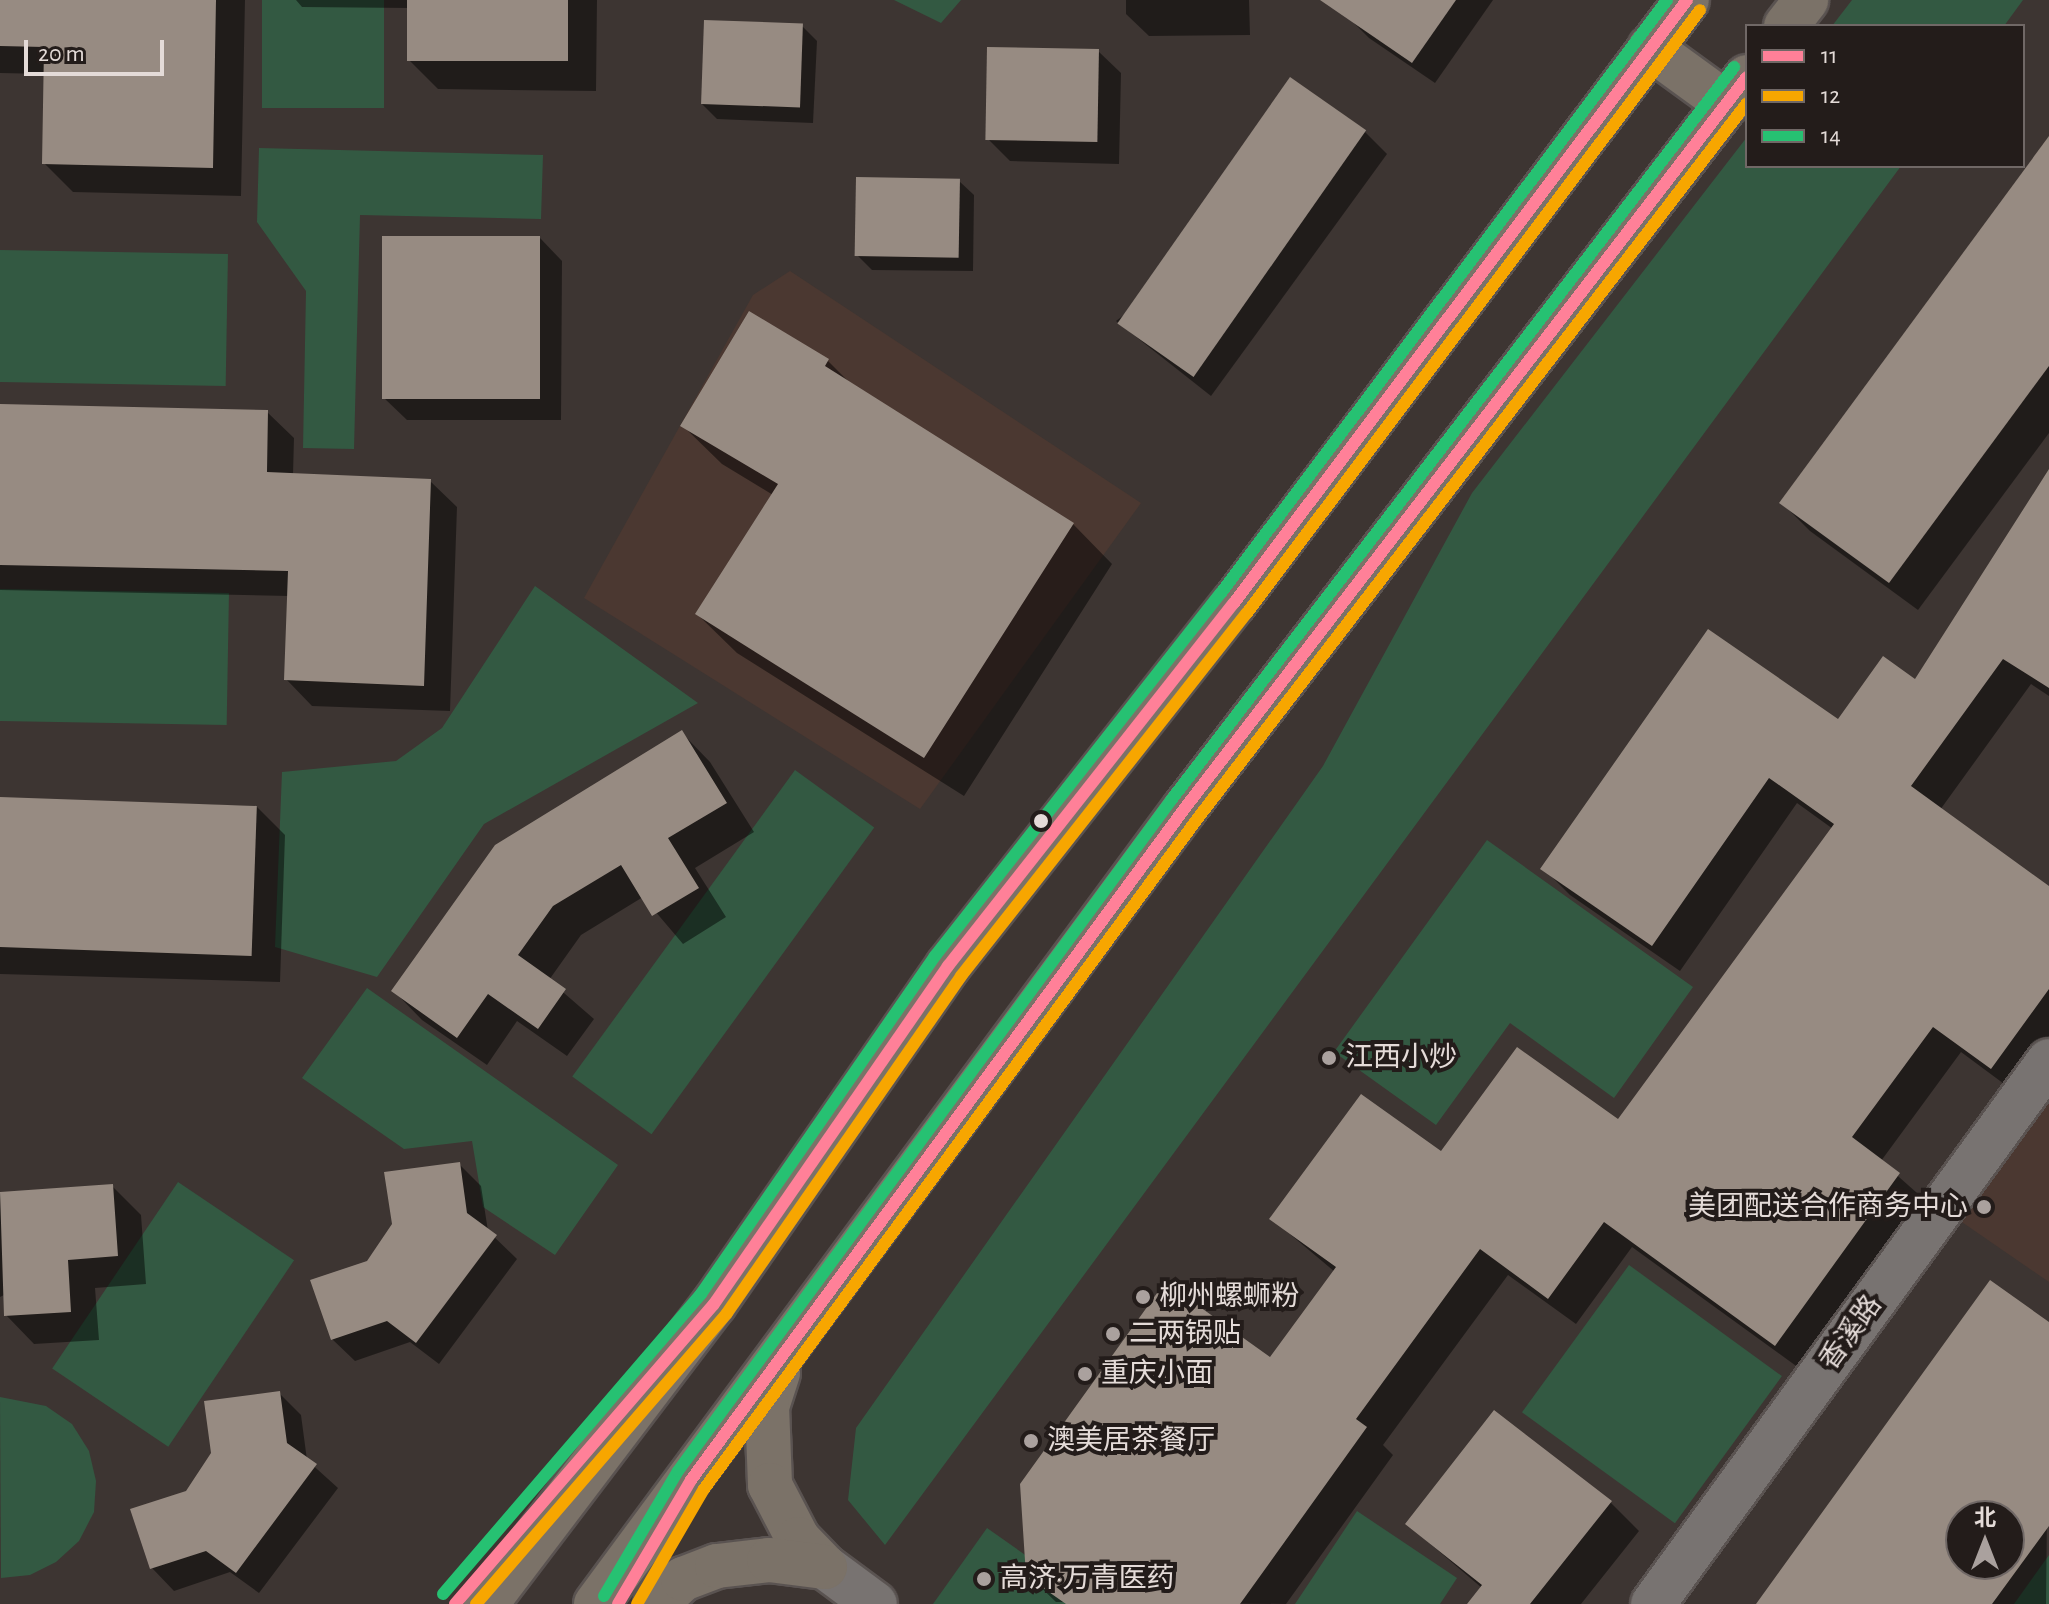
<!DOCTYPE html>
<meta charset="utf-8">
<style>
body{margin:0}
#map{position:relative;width:2049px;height:1604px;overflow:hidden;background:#3d3532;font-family:"Alegreya Sans","Noto Sans SC",sans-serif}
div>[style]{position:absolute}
.built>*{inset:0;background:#4b3831}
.green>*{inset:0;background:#335942;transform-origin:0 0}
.shadow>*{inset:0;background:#0007}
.building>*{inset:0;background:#978b82;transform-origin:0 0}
.roads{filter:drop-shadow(2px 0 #5a5351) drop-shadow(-2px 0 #5a5351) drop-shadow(0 2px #5a5351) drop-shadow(0 -2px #5a5351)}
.minor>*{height:44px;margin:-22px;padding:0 22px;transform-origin:22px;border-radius:22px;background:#787371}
.primary>*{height:44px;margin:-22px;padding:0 22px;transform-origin:22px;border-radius:22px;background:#7b7268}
.bus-1>*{height:12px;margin:-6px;padding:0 6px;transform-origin:6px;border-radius:6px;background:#ff8098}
.bus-2>*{height:12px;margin:-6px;padding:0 6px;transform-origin:6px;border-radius:6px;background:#f7a600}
.bus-3>*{height:12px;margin:-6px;padding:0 6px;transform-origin:6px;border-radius:6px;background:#26c172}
.dots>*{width:22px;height:22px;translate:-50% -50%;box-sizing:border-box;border:4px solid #231c1a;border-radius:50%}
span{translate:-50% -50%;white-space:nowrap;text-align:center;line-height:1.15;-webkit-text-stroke:8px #231c1a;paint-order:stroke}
.poi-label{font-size:28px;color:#e4dbd8}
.left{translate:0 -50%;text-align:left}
.right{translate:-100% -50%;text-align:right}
.street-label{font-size:28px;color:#e4dbd8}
.legend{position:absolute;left:1745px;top:24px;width:280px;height:144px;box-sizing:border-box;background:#231c1a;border:2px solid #706866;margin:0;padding:10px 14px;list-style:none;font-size:24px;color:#e4dbd8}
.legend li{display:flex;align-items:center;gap:16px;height:40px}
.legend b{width:40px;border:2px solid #706866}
.north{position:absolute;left:1945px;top:1500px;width:80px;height:80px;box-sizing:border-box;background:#231c1a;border:2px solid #706866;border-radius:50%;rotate:0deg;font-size:22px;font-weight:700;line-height:32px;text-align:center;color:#e4dbd8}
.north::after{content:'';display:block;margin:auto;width:28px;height:36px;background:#aaa19e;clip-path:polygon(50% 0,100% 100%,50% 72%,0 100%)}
.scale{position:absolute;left:24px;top:40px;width:140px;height:36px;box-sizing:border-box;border:4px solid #e4dbd8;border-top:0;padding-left:10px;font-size:24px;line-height:28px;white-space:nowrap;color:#e4dbd8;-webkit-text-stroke:6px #231c1a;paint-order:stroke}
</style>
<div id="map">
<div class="built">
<i style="clip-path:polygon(790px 271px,1141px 503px,920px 809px,584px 598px,753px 295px)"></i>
<i style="clip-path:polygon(2049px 1065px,2049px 1282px,1943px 1209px)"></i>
</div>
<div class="green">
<i style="left:262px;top:0;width:122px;height:108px"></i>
<i style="clip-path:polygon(894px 0,961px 0,941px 23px)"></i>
<i style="clip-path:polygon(1852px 0,2023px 0,2004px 26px,1832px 26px)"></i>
<i style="clip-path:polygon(1747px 137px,1747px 166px,1901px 166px,885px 1545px,848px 1500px,856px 1428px,1323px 766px,1472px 493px)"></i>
<i style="clip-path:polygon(259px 148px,543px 155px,541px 219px,360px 215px,354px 449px,303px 448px,306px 291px,257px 222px)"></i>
<i style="left:0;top:250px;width:228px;height:132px;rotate:1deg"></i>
<i style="clip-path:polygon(535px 586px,698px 703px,484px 824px,377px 977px,275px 947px,282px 772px,396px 761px,442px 728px)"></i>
<i style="left:0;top:589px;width:229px;height:132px;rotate:1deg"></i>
<i style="left:795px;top:770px;width:98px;height:379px;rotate:36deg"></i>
<i style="clip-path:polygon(1487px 840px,1693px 987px,1614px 1098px,1510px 1023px,1436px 1125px,1334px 1052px)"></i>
<i style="clip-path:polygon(367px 988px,618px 1165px,555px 1255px,483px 1207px,472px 1141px,404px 1149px,302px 1078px)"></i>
<i style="left:178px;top:1182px;width:140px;height:225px;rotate:34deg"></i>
<i style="left:1629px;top:1265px;width:189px;height:182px;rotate:36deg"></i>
<i style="clip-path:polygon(0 1397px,46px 1406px,72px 1424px,89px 1451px,96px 1481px,94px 1512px,79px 1541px,56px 1562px,30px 1575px,1px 1578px)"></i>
<i style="clip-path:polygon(1357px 1511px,1457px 1578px,1440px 1604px,1295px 1604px)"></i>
<i style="clip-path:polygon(987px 1528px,1095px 1604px,933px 1604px)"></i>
<i style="clip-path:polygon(2049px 1555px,2049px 1604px,2014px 1604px)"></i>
</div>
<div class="shadow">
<i style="clip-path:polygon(0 0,245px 0,241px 196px,73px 192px,44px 163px,45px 74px,0 73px)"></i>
<i style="clip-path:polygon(296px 0,597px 0,596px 91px,438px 89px,409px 60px,409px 8px,302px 7px)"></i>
<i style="clip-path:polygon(1126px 0,1249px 0,1250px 35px,1149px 36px,1126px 14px)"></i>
<i style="clip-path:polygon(1358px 0,1493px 0,1435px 83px,1369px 38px,1347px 16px)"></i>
<i style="clip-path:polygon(802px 26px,817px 41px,813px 123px,717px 119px,702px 104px)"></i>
<i style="clip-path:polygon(1098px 51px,1121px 73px,1119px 164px,1010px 161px,988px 139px)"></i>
<i style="clip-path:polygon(1365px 132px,1387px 154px,1211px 396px,1116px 321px)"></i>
<i style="clip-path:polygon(2049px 139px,2049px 433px,1918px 610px,1810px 531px,1782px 503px)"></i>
<i style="clip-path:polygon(959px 181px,974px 195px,973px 271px,872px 270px,857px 255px)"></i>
<i style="clip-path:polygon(540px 238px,562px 261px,561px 420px,407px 420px,384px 398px)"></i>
<i style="clip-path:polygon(828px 361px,853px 386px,1073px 524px,1112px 564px,964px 796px,737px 653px,697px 614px,773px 495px,722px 464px,682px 425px)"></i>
<i style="clip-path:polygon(0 406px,267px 412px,294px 438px,293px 475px,430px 481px,457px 507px,450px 711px,312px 706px,286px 679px,289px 596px,0 590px)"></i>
<i style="clip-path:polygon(2049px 502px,2049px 696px,2031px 684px,1940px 810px,2049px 888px,2049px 1053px,2019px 1095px,1961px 1052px,1881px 1161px,1926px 1201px,1803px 1371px,1632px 1247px,1576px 1324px,1508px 1275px,1383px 1445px,1393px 1455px,1286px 1604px,1056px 1602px,1028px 1575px,1270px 1360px,1335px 1272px,1272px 1219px,1441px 1154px,1618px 1122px,1833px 829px,1797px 803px,1680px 971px,1570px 895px,1543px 868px,1915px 682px)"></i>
<i style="clip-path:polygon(682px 733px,710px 762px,754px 832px,695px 868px,726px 917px,683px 944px,643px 897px,581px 935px,549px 980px,594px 1019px,567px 1056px,517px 1021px,487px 1065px,422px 1020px,394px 991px)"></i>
<i style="clip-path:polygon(0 799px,256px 806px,285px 835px,280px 982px,0 974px)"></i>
<i style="clip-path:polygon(459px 1164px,481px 1186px,488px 1231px,517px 1259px,439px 1364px,410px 1342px,355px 1361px,332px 1339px,368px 1263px)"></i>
<i style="clip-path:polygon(112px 1186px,141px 1215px,146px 1284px,95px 1288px,99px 1340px,34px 1344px,6px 1315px,4px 1295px,0 1297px,0 1194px)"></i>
<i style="clip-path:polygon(evenodd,2049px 1324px,2046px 1604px,1758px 1604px,2049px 1324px,1961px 1516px,2009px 1516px,2009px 1564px,1961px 1564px,1961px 1516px)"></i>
<i style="clip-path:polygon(279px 1393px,301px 1415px,307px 1460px,338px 1488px,259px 1593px,230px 1572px,174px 1591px,152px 1568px,133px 1510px,187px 1492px,213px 1453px)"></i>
<i style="clip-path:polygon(1610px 1502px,1639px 1531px,1581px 1604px,1470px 1604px,1482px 1588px,1407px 1524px)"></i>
</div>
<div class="building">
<i style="clip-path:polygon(0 0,216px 0,213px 168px,42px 164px,44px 47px,0 46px)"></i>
<i style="left:407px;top:0;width:161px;height:61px"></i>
<i style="clip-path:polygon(1320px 0,1456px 0,1412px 63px)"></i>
<i style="left:704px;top:20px;width:99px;height:84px;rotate:2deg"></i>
<i style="left:987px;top:47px;width:112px;height:93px;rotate:1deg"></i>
<i style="left:1290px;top:77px;width:93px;height:301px;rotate:35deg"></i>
<i style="clip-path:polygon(2049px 136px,2049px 366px,1889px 583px,1779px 503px)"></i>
<i style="left:856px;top:177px;width:104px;height:79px;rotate:1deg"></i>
<i style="left:382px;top:236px;width:158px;height:163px"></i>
<i style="clip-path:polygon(749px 311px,829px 359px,825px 366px,1074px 523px,924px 758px,695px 614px,778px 484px,680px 426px)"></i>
<i style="clip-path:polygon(0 404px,268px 410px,267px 472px,431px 479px,424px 686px,284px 680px,288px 571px,0 565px)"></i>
<i style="clip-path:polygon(2049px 469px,2049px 688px,2003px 659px,1911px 786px,2049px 886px,2049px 989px,1991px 1069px,1933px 1027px,1852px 1137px,1900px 1173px,1775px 1346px,1604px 1222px,1548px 1299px,1480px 1249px,1356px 1419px,1367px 1427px,1240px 1604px,1066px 1604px,1026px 1576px,1020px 1484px,1165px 1282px,1270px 1357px,1336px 1267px,1269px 1219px,1361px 1094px,1441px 1151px,1517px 1047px,1618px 1119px,1834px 824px,1769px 778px,1652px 946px,1540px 869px,1708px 629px,1838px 719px,1883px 656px,1915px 679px)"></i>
<i style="clip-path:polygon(682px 730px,727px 803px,668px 838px,699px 888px,652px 916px,621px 865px,553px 906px,518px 955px,566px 989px,538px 1029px,488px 994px,457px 1038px,391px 991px,495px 845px)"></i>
<i style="left:0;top:797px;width:257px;height:150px;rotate:2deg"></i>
<i style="clip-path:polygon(460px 1162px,467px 1213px,497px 1235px,416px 1343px,387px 1321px,331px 1340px,310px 1280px,367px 1261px,392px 1224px,384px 1172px)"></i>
<i style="clip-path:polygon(113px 1184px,118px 1256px,68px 1260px,71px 1312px,4px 1316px,0 1192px)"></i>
<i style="clip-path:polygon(evenodd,1990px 1280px,2049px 1322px,2049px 1526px,1992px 1604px,1756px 1604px,1990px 1280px,1961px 1516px,2009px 1516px,2009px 1564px,1961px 1564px,1961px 1516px)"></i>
<i style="clip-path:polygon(280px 1391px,287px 1443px,317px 1464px,236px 1573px,206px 1551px,150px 1569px,130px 1509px,186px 1491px,211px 1453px,204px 1401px)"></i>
<i style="clip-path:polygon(1494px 1410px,1612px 1501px,1530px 1604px,1467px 1604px,1482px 1585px,1405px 1524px)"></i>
</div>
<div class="roads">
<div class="minor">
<i style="left:825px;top:1567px;width:62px;rotate:36.5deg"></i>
<i style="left:1653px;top:1604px;width:672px;rotate:-53.9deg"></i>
</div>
<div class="primary">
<i style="left:1786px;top:26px;width:33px;rotate:-52deg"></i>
<i style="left:1650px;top:48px;width:95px;rotate:36deg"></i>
<i style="left:778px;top:1373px;width:35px;rotate:108deg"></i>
<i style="left:767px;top:1406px;width:79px;rotate:87.8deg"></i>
<i style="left:770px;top:1485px;width:61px;rotate:62.6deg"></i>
<i style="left:798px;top:1539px;width:39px;rotate:46deg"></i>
<i style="left:486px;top:1604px;width:377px;rotate:-52.8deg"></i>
<i style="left:714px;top:1304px;width:411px;rotate:-55.3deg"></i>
<i style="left:948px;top:966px;width:462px;rotate:-51.8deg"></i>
<i style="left:1234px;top:603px;width:754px;rotate:-53.08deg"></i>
<i style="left:596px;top:1604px;width:990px;rotate:-53.5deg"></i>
<i style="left:1185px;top:808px;width:922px;rotate:-52.45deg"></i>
<i style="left:656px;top:1604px;width:37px;rotate:-43deg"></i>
<i style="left:683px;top:1579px;width:36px;rotate:-21deg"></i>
<i style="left:717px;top:1566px;width:52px;rotate:-6.6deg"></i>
<i style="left:769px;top:1560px;width:56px;rotate:7.1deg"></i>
</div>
</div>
<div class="bus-1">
<i style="left:455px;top:1604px;width:396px;rotate:-49.2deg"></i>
<i style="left:714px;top:1304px;width:411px;rotate:-55.3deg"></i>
<i style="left:948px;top:966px;width:462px;rotate:-51.8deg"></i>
<i style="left:1234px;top:603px;width:754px;rotate:-53.08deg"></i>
<i style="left:618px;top:1604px;width:144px;rotate:-59.5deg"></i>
<i style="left:691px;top:1480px;width:834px;rotate:-53.68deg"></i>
<i style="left:1185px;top:808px;width:922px;rotate:-52.45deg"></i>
</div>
<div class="bus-2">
<i style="left:476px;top:1604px;width:384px;rotate:-49.2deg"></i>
<i style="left:727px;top:1313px;width:410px;rotate:-55.2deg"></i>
<i style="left:961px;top:976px;width:462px;rotate:-51.8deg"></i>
<i style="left:1247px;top:613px;width:754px;rotate:-53.08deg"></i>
<i style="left:637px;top:1604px;width:133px;rotate:-59.8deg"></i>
<i style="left:704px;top:1489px;width:833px;rotate:-53.64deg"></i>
<i style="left:1198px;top:818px;width:901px;rotate:-52.48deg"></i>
</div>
<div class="bus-3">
<i style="left:443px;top:1594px;width:396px;rotate:-49.3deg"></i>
<i style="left:701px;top:1294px;width:411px;rotate:-55.3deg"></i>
<i style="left:935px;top:956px;width:462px;rotate:-51.8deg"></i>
<i style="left:1221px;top:593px;width:742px;rotate:-53.05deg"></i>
<i style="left:604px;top:1596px;width:145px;rotate:-59.4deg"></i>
<i style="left:678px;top:1471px;width:834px;rotate:-53.68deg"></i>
<i style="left:1172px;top:799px;width:923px;rotate:-52.48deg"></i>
</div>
<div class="dots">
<i style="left:1041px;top:821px;background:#e4dbd8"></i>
<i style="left:1329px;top:1058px;background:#aaa19e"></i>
<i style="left:1984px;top:1207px;background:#aaa19e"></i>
<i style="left:1143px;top:1297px;background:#aaa19e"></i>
<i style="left:1113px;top:1334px;background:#aaa19e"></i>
<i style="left:1085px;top:1374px;background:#aaa19e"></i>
<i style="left:1031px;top:1441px;background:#aaa19e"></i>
<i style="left:984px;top:1579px;background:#aaa19e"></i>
</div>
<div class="poi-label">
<span class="left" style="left:1345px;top:1058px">江西小炒</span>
<span class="right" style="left:1968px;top:1207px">美团配送合作商务中心</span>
<span class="left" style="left:1159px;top:1297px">柳州螺蛳粉</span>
<span class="left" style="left:1129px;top:1334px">二两锅贴</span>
<span class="left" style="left:1101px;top:1374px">重庆小面</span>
<span class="left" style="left:1047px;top:1441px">澳美居茶餐厅</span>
<span class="left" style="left:1000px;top:1579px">高济·万青医药</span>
</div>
<div class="street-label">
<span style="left:1851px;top:1333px;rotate:-54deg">香溪路</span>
</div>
<ul class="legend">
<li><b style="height:10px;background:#ff8098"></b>11</li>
<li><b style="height:10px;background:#f7a600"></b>12</li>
<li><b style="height:10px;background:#26c172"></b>14</li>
</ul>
<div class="north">北</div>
<div class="scale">20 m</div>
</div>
